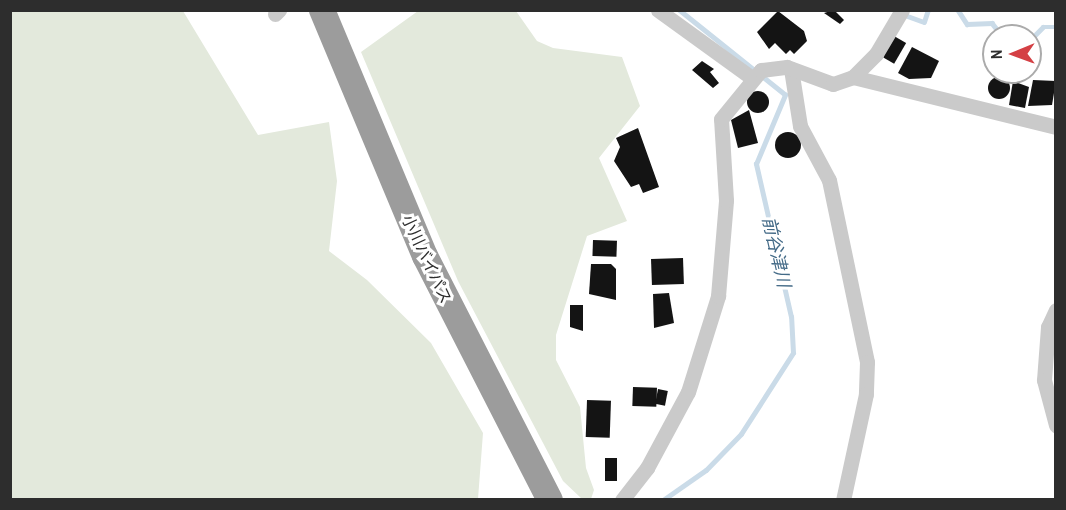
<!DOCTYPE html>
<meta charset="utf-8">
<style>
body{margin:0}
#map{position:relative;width:1066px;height:510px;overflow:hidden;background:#fff;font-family:"Archivo Narrow","Noto Sans JP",sans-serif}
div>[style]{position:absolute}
.green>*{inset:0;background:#e3e9dc}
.stream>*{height:4.5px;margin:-2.25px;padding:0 2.25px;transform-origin:2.25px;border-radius:2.25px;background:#cadbe8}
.building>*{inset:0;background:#141414;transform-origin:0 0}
.round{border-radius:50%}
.minor>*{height:15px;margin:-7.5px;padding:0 7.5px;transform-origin:7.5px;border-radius:7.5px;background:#cacaca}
.trunk>*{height:26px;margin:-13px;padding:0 13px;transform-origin:13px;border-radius:13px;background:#9c9c9c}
span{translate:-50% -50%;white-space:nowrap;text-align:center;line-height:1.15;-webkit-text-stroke:6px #fff;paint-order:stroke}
.street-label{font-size:16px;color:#2d2d2d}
.water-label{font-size:18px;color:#436a87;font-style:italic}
.frame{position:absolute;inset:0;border:12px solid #2d2d2d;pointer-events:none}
.north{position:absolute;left:982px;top:24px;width:60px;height:60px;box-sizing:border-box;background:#fff;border:2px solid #ababab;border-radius:50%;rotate:269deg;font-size:16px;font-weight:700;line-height:24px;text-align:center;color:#2d2d2d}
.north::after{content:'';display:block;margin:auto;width:21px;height:27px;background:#d44045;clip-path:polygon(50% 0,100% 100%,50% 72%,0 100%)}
</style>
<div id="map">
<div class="green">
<i style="clip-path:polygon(10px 11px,183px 11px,258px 135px,329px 122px,337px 181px,329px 251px,367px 280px,431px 343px,483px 433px,478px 499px,11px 499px)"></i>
<i style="clip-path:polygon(516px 11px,537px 41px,553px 48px,622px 57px,640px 106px,599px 158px,627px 221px,587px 236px,556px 335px,556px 360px,580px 407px,586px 468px,594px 490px,591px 499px,582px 499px,563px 481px,458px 281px,361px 52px,418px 11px)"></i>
</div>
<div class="stream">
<i style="left:958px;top:10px;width:17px;rotate:57deg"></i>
<i style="left:967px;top:24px;width:25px;rotate:-2deg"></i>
<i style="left:992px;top:23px;width:16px;rotate:52deg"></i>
<i style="left:902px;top:14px;width:23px;rotate:20deg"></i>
<i style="left:924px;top:22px;width:13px;rotate:-72deg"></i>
<i style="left:1030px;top:40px;width:18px;rotate:-45deg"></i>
<i style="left:1043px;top:27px;width:13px"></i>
<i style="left:663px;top:500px;width:52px;rotate:-34.9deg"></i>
<i style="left:706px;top:470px;width:50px;rotate:-45.8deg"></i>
<i style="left:741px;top:434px;width:96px;rotate:-57.3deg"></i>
<i style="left:793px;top:353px;width:36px;rotate:-93deg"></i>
<i style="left:791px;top:317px;width:157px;rotate:-102.9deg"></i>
<i style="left:756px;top:164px;width:75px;rotate:-67.2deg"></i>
<i style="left:785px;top:95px;width:136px;rotate:-141.3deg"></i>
</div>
<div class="building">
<i style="clip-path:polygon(834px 10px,844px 20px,840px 24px,824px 13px)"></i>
<i style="clip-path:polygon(778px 11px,804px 31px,807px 41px,794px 54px,790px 50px,786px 54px,775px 43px,769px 49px,757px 32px)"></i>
<i style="left:894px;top:36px;width:14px;height:24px;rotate:30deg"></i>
<i style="clip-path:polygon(912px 47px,939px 61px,931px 78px,909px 79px,898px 73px)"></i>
<i style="clip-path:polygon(702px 61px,714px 69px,710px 72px,719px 83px,713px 88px,692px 70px)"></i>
<i class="round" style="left:988px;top:77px;width:22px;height:22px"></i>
<i style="clip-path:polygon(1033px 80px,1056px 81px,1052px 105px,1028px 106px)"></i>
<i style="clip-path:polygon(1013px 81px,1029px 87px,1025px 108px,1009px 105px)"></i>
<i class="round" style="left:747px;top:91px;width:22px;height:22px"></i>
<i style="clip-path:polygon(749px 110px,758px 143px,738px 148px,731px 120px)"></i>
<i style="clip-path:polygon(638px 128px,659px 187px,643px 193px,639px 184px,631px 187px,614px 161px,620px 147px,616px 138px)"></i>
<i class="round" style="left:775px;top:132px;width:26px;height:26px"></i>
<i style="left:593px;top:240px;width:24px;height:16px;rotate:2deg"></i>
<i style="left:683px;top:258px;width:26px;height:32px;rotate:88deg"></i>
<i style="clip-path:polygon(591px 264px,611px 264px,616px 269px,616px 300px,589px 294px)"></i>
<i style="clip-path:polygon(669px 293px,674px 323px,654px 328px,653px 294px)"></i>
<i style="clip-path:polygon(570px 305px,583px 305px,583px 331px,570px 327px)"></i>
<i style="left:633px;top:387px;width:24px;height:19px;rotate:2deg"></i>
<i style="left:658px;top:389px;width:10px;height:15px;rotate:11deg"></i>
<i style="left:587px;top:400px;width:24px;height:37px;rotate:2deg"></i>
<i style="left:605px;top:458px;width:12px;height:23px"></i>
</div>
<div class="minor">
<i style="left:658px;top:10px;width:116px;rotate:35.9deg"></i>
<i style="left:275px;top:14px;width:6px;rotate:-45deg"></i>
<i style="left:791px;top:69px;width:58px;rotate:81deg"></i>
<i style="left:800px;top:126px;width:61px;rotate:61.8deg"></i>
<i style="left:829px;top:180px;width:186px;rotate:78.2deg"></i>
<i style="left:867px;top:362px;width:32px;rotate:92deg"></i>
<i style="left:866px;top:394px;width:108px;rotate:102.2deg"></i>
<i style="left:853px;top:77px;width:209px;rotate:13.8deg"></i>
<i style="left:1056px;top:310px;width:19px;rotate:115deg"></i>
<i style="left:1048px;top:327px;width:53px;rotate:94.3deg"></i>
<i style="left:1044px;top:380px;width:47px;rotate:75.1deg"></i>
<i style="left:622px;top:500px;width:41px;rotate:-52deg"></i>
<i style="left:647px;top:468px;width:86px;rotate:-61.7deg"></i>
<i style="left:688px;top:392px;width:101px;rotate:-72.6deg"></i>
<i style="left:718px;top:296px;width:96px;rotate:-85.2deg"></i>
<i style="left:726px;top:200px;width:81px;rotate:-93.5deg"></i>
<i style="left:721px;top:119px;width:63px;rotate:-50.8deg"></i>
<i style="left:761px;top:70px;width:26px;rotate:-7deg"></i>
<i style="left:787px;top:67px;width:49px;rotate:20.3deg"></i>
<i style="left:833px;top:84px;width:21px;rotate:-19deg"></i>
<i style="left:853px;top:77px;width:33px;rotate:-45deg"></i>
<i style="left:876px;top:54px;width:51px;rotate:-59.4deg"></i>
</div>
<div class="trunk">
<i style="left:322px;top:10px;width:267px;rotate:67.3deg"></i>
<i style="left:425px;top:256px;width:274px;rotate:62.9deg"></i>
</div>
<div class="street-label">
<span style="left:427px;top:259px;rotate:65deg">小川バイパス</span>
</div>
<div class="water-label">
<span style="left:776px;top:252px;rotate:77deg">前谷津川</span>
</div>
<div class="frame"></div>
<div class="north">N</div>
</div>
